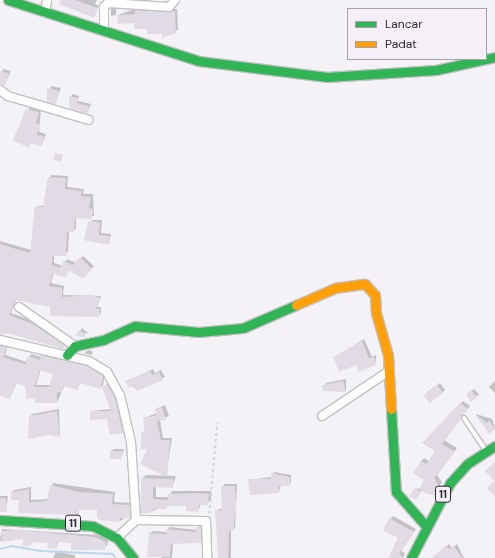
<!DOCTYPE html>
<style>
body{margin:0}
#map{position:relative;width:495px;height:558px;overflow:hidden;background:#f4f2f6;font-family:"DM Sans",sans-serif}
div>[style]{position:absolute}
.shadow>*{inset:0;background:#0003}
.stream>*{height:2px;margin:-1px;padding:0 1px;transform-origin:1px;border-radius:1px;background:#b9d7eb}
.building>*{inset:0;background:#e0dbe4;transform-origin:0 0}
.path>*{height:1.5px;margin-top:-0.75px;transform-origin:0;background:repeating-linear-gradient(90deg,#d5d4d5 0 3px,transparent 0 6px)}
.roads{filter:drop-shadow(1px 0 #c2c0c3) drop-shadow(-1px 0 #c2c0c3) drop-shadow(0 1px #c2c0c3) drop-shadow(0 -1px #c2c0c3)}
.lane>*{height:4px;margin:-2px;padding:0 2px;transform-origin:2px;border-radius:2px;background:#fdfdfe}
.street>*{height:8px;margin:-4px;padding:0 4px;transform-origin:4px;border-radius:4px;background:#fdfdfe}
.fast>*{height:9px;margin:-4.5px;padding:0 4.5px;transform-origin:4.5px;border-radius:4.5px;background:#30b455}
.slow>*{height:9px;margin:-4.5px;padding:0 4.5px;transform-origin:4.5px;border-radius:4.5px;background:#ff9f0a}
span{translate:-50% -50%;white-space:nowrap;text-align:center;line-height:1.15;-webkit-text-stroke:3.5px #f5f0f8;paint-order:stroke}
.shield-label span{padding:1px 3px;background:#f5f0f8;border:1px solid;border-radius:3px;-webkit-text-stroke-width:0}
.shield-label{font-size:11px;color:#2c2a2d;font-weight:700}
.legend{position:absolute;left:347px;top:8px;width:140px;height:52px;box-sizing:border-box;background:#f5f0f8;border:1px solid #a5a1a7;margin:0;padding:5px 7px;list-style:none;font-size:12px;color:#2c2a2d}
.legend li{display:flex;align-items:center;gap:8px;height:20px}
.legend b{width:20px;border:1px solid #a5a1a7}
</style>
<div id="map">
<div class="shadow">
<i style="clip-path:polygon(62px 0,97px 0,95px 4px,99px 6px,93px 17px)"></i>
<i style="clip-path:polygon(116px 8px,116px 15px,111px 16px,111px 9px)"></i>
<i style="clip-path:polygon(138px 8px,177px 9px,178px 30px,163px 33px,118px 15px)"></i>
<i style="clip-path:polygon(3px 69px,11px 71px,5px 84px,0 83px)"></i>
<i style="clip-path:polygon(51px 86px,61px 88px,55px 103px,48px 101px)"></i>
<i style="clip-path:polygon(72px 94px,79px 96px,78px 101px,91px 104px,87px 113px,70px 108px)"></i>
<i style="clip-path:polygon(30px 107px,41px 109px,39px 132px,46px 134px,42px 145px,31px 142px,28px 146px,14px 140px)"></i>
<i style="clip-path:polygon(51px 175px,68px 176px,67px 187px,84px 189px,83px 194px,93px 194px,94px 216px,76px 217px,76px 229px,69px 231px,68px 252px,54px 255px,54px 263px,63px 266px,67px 259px,76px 263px,83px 256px,94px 266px,83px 278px,69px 269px,65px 276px,54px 272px,51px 283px,64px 286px,63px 295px,101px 296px,97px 307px,101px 307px,101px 314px,16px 299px,11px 313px,36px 322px,67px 343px,63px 348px,7px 332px,0 334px,0 241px,31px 250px,35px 207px,44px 205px)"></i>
<i style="clip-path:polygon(92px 220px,102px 220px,101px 233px,111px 234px,109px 244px,85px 240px)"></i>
<i style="clip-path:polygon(82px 328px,88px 333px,76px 335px,80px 331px)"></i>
<i style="clip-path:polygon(364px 339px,372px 357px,376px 355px,376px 363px,356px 364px,334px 358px)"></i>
<i style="clip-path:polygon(evenodd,0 341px,8px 345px,5px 355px,27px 362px,31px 354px,42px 357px,45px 354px,89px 364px,105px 373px,103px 386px,81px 382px,77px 389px,65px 385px,57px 402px,36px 397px,26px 385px,17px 382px,10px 398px,0 395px,0 341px,41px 369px,55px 374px,51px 385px,36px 385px,41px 369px)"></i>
<i style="clip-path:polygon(89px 350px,93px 352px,91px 355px,84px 353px)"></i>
<i style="clip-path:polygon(153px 369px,155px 373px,161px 370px,165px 377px,137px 390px,127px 381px)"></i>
<i style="clip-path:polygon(346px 379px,346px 391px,324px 391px,326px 383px)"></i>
<i style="clip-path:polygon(495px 381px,495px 393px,489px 387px)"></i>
<i style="clip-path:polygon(110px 383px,117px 394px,123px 432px,108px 418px,91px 411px,111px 409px,103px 387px)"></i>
<i style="clip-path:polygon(440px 383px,445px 390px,442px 393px,427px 392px)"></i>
<i style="clip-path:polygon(474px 389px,479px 394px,476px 397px,469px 393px)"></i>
<i style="clip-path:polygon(463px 401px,470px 406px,444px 440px,457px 448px,437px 475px,442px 482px,434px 494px,422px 490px,418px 496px,415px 489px,421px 488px,426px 480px,421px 461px,424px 458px,429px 461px,436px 451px,423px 443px)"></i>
<i style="clip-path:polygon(165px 405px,169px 416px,160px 420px,163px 438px,172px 438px,166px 476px,142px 433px,146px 430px,144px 418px,157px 413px,156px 409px)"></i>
<i style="clip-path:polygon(59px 409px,60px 436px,30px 417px,32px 414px)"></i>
<i style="clip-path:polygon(476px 414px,492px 419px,495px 428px,489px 433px)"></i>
<i style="clip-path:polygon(114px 449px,124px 449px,121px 459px,111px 451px)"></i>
<i style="clip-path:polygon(274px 472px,291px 475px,291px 483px,281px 485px,279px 492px,249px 480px,272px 477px)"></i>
<i style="clip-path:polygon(146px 475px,176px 476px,172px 487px,156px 486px,156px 497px,169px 497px,172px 491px,211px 491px,211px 501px,201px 504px,198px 511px,187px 505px,169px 505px,152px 511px,142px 478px)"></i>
<i style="clip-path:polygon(53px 483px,115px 492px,114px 502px,132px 503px,132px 514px,120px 521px,98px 517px,98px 509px,19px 512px,20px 499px,12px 492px,14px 490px,31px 487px,31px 500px,49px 499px)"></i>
<i style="clip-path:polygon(224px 484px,237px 484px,235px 528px,231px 530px,231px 558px,219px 558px,216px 510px,223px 508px)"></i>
<i style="clip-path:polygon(0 496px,8px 496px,6px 511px,0 511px)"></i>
<i style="clip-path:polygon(393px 516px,416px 529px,401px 551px,405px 553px,403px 558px,389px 558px,399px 537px,390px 519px)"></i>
<i style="clip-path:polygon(199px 525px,203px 525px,201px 542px,173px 543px,172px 558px,162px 558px,150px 533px,153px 531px,167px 532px,169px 527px,197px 530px)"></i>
<i style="clip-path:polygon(2px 529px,98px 535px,108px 539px,107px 546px,72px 549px,72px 542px,59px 541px,56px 548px,49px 542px,33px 541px,30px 545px,24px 538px,0 541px)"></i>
<i style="clip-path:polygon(449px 544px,452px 548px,457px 544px,464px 558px,433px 558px)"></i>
<i style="clip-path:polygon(56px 552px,75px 555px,75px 558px,53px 558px)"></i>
</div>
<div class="stream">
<i style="left:0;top:549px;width:12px;rotate:-14deg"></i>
<i style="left:12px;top:546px;width:28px;rotate:10deg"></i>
<i style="left:40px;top:551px;width:73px;rotate:2.4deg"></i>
<i style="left:113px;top:554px;width:4px;rotate:63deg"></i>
</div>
<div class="building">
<i style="clip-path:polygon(61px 0,75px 0,98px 8px,94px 18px,59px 4px)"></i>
<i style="clip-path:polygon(135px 10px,175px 11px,176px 33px,162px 38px,162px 34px,147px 34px,147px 29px,134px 29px,134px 23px,118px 24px,117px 15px,135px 14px)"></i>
<i style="clip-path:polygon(0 71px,9px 73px,5px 86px,0 84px)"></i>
<i style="clip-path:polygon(47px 88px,59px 91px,56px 104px,47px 102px)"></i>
<i style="clip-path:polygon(69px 96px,78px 98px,77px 103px,89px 106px,87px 114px,69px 108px)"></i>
<i style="clip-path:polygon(26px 109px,39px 112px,36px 123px,40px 124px,37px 135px,44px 136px,42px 146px,30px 143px,29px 148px,13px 140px)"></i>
<i style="left:55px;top:153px;width:8px;height:7px;rotate:14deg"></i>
<i style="clip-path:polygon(48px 177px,66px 178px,65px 189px,82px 191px,81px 196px,91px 197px,89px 208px,93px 209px,92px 219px,75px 218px,74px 232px,67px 232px,66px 256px,52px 256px,52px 265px,60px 268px,64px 261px,73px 265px,80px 257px,92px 269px,83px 279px,68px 270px,66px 278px,53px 273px,49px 286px,62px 288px,62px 297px,91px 295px,100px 298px,96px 309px,100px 309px,99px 317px,50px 316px,50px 307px,15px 300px,9px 315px,33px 324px,66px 346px,63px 349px,7px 333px,0 335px,0 244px,30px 253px,35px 206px,43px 207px)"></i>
<i style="clip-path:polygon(88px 221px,100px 222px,99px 235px,110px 236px,109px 245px,84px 240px)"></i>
<i style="clip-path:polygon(79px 330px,86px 335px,85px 337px,75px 336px)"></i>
<i style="clip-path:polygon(362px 341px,369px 358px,374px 357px,377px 364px,359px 372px,356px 365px,339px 372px,333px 357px)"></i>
<i style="clip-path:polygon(evenodd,0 346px,7px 347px,3px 357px,25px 364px,28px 356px,40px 360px,41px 355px,87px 366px,103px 376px,101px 389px,80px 383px,78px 390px,64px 386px,61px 393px,57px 392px,57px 403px,35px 403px,35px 398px,26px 399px,25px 386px,16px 383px,10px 399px,0 396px,0 346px,40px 370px,53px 374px,49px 387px,34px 387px,40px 370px)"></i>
<i style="clip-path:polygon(150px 371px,152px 375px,159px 372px,163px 380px,137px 391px,134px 385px,129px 388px,125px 381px)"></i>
<i style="clip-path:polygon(343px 381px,346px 392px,323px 391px,322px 385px)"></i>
<i style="clip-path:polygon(108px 385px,115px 397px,123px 433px,110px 435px,107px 419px,90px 420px,90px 411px,111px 411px,102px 387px)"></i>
<i style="left:437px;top:385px;width:10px;height:17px;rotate:53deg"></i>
<i style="clip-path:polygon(471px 390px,477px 397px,471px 402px,466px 395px)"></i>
<i style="clip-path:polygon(460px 403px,468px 409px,442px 444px,455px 452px,434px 478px,439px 486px,434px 495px,427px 494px,419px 489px,424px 480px,413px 473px,421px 461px,426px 464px,435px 451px,422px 443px)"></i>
<i style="clip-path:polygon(162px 407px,166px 420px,157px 421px,161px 440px,170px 440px,167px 477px,140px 464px,147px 449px,141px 449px,141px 433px,145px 432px,143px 418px,157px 415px,155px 409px)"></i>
<i style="clip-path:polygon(57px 411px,60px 437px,50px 435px,28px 439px,29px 416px)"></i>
<i style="clip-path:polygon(475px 414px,487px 423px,489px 420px,495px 429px,489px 434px)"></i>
<i style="left:110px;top:451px;width:12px;height:8px"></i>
<i style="clip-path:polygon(495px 462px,495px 497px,487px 488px,494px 481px,485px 471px)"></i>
<i style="clip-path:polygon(271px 473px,290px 477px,290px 486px,279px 486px,279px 493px,250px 495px,248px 479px,271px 479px)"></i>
<i style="clip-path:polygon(141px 478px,173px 479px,173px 488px,153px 487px,153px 499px,168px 500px,168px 494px,199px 493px,209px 494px,208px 505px,199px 505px,198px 512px,186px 511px,186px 506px,167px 506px,167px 509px,153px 509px,153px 512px,141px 514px)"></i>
<i style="clip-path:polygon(50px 485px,79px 492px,113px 494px,112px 504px,130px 505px,130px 518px,120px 518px,120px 522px,100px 520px,97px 518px,97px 510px,79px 510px,79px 515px,18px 513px,19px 500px,11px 500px,11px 492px,29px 489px,29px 502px,47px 501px)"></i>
<i style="clip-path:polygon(221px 486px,235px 486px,236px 509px,233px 531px,229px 531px,228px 558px,218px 558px,215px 510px,222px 510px)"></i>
<i style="clip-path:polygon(415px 488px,421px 492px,416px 500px,409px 496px)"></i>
<i style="clip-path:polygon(0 498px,6px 498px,7px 512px,0 512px)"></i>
<i style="clip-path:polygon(389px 518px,414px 532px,399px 553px,403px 558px,388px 558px,398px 538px,383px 530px)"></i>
<i style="clip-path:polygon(196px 527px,201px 527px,201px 543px,171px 544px,170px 557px,147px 557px,149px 533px,166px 534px,166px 529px,196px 532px)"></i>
<i style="clip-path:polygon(17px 530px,95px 537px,106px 542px,105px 550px,71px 550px,71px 543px,57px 542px,57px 549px,47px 548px,48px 543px,31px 542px,31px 546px,23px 546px,23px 539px,2px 542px,2px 531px)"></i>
<i style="clip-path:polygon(446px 545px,449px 549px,454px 546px,462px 558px,432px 558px)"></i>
</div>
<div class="path">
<i style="left:209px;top:514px;width:91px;rotate:-85deg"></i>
</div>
<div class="roads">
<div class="lane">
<i style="left:464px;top:418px;width:37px;rotate:56deg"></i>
</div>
<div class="street">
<i style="left:45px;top:13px;width:13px;rotate:-81deg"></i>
<i style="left:104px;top:30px;width:23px;rotate:-90deg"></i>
<i style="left:104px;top:7px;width:6px;rotate:-45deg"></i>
<i style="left:108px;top:3px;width:61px;rotate:3.8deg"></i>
<i style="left:169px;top:7px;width:9px;rotate:-49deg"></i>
<i style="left:0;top:90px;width:10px;rotate:37deg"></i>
<i style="left:8px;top:96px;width:84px;rotate:16.5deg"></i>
<i style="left:19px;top:307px;width:68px;rotate:34.9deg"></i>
<i style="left:0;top:340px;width:91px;rotate:13.3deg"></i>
<i style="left:89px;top:361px;width:21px;rotate:31deg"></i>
<i style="left:107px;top:372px;width:26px;rotate:61deg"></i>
<i style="left:120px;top:395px;width:48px;rotate:76.8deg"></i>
<i style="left:131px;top:442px;width:78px;rotate:86.3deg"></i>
<i style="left:136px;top:520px;width:26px;rotate:137deg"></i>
<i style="left:322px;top:416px;width:81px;rotate:-33.9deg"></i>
<i style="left:136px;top:520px;width:70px;rotate:0.8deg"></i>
<i style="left:206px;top:521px;width:37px;rotate:88deg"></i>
</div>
<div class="fast">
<i style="left:8px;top:0;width:201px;rotate:17.7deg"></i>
<i style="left:199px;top:61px;width:129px;rotate:7.1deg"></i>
<i style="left:327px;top:77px;width:109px;rotate:-3.7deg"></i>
<i style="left:436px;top:70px;width:60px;rotate:-12.4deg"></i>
<i style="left:67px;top:355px;width:12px;rotate:-48deg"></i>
<i style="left:75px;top:346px;width:29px;rotate:-12deg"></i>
<i style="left:103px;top:340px;width:35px;rotate:-24deg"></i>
<i style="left:135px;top:326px;width:64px;rotate:5.4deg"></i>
<i style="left:199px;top:332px;width:44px;rotate:-5.2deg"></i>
<i style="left:243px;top:328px;width:58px;rotate:-23.5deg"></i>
<i style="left:391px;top:409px;width:83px;rotate:86.6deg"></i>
<i style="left:396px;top:492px;width:45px;rotate:48.6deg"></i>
<i style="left:0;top:520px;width:93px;rotate:3.7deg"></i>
<i style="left:93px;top:526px;width:27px;rotate:27deg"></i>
<i style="left:117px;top:538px;width:26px;rotate:51deg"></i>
<i style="left:411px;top:558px;width:85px;rotate:-62.5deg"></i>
<i style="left:450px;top:483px;width:25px;rotate:-48deg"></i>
<i style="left:467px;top:464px;width:33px;rotate:-33deg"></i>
</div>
<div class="slow">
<i style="left:296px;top:305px;width:43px;rotate:-23.6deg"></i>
<i style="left:335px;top:288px;width:30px;rotate:-8deg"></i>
<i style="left:365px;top:284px;width:15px;rotate:48deg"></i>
<i style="left:375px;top:295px;width:18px;rotate:87deg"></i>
<i style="left:376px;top:313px;width:44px;rotate:74.1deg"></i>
<i style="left:388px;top:355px;width:54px;rotate:86.8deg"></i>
</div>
</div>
<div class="shield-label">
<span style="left:443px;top:494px">11</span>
<span style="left:73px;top:523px">11</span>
</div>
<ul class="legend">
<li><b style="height:5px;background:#30b455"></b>Lancar</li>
<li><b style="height:5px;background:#ff9f0a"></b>Padat</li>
</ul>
</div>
